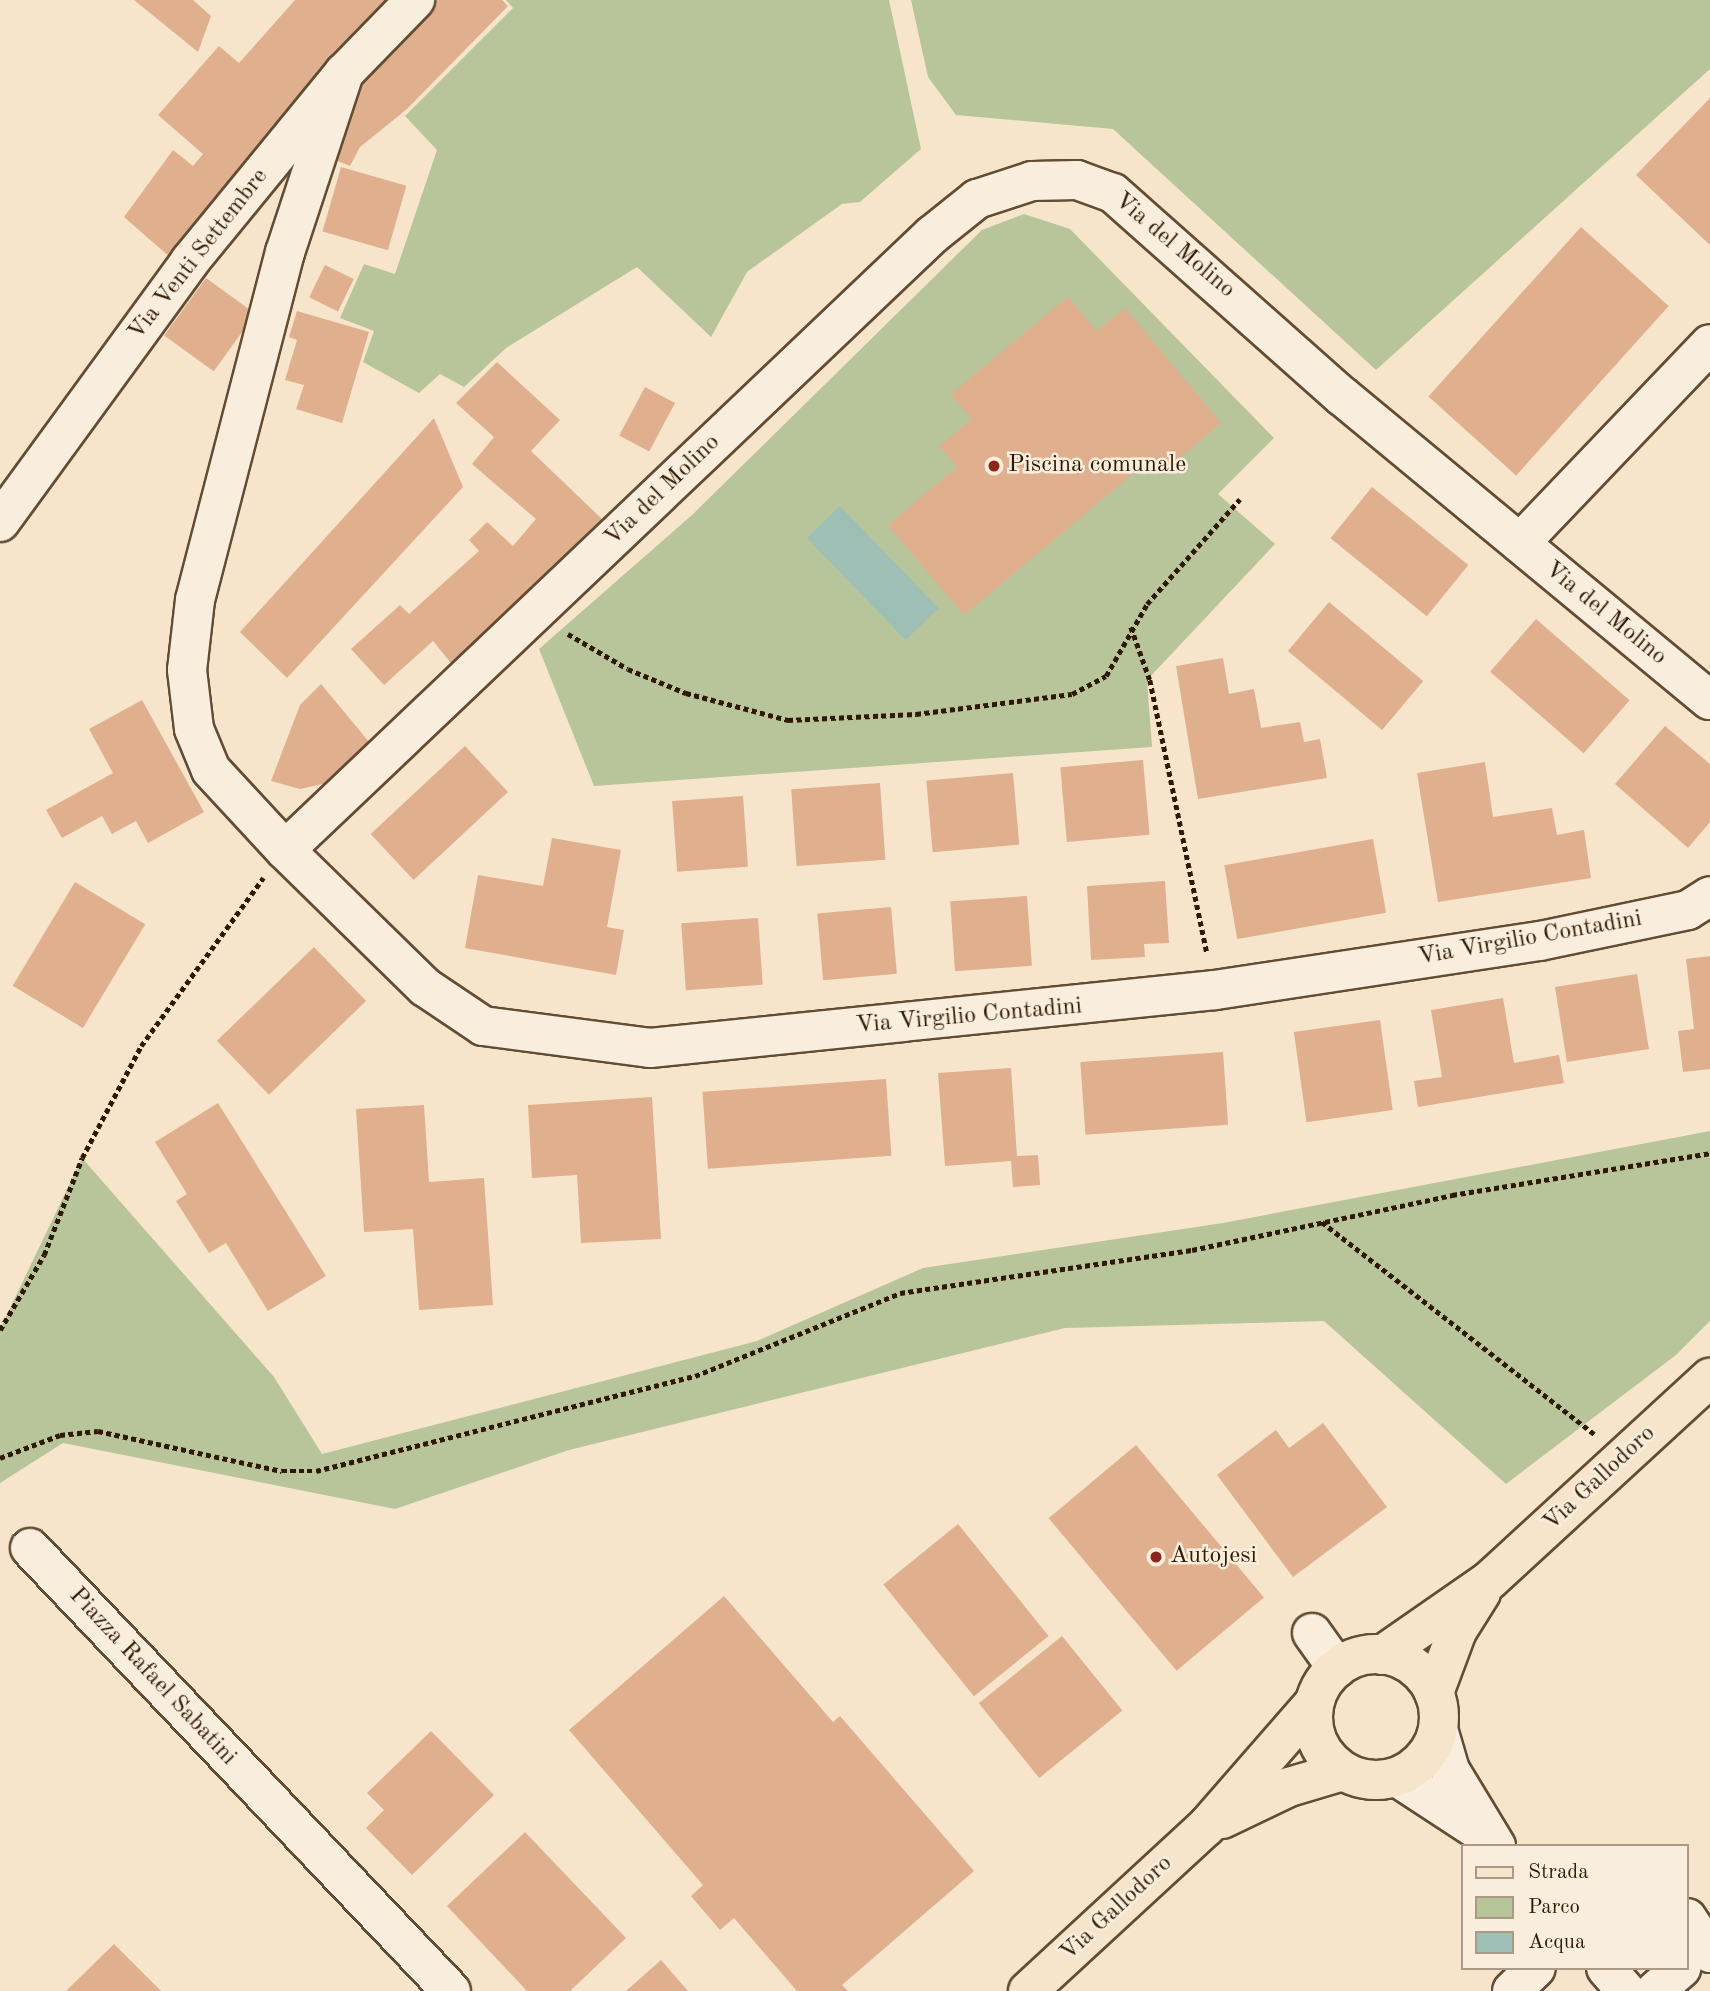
<!DOCTYPE html>
<style>
body{margin:0}
#map{position:relative;width:1710px;height:1991px;overflow:hidden;background:#f6e5cb;font-family:"Old Standard TT",serif}
div>[style]{position:absolute}
.green>*{inset:0;background:#b8c59b}
.water>*{inset:0;background:#9dbfb6;transform-origin:0 0}
.building>*{inset:0;background:#e0af8e;transform-origin:0 0}
.path>*{height:4.5px;margin-top:-2.25px;transform-origin:0;background:repeating-linear-gradient(90deg,#301900 0 5px,transparent 0 8.5px)}
.roads{filter:drop-shadow(2px 0 #624c33) drop-shadow(-2px 0 #624c33) drop-shadow(0 2px #624c33) drop-shadow(0 -2px #624c33)}
.minor>*{height:38px;margin:-19px;padding:0 19px;transform-origin:19px;border-radius:19px;background:#f9eedd}
.major>*{height:38px;margin:-19px;padding:0 19px;transform-origin:19px;border-radius:19px;background:#f6e5cb}
.major>.ring{margin:-19px;padding:0;box-sizing:content-box;background:none;border:38px solid #f6e5cb;border-radius:50%}
.dots>*{width:19px;height:19px;translate:-50% -50%;box-sizing:border-box;border:4px solid #f9eedd;border-radius:50%}
span{translate:-50% -50%;white-space:nowrap;text-align:center;line-height:1.15;-webkit-text-stroke:5px #f9eedd;paint-order:stroke}
.street-label{font-size:24px;color:#301900}
.poi-label{font-size:24px;color:#301900}
.left{translate:0 -50%;text-align:left}
.legend{position:absolute;left:1461px;top:1844px;width:228px;height:126px;box-sizing:border-box;background:#f9eedd;border:2px solid #a99985;margin:0;padding:9px 12px;list-style:none;font-size:21px;color:#301900}
.legend li{display:flex;align-items:center;gap:14px;height:35px}
.legend b{width:35px;border:2px solid #a99985}
</style>
<div id="map">
<div class="green">
<i style="clip-path:polygon(506px 0,889px 0,921px 149px,860px 202px,842px 204px,747px 272px,711px 337px,637px 267px,506px 348px,464px 387px,440px 374px,419px 393px,363px 362px,374px 331px,340px 318px,364px 264px,395px 274px,437px 150px,405px 116px,513px 8px)"></i>
<i style="clip-path:polygon(911px 0,1710px 0,1710px 69px,1376px 370px,1113px 129px,956px 115px,928px 77px)"></i>
<i style="clip-path:polygon(1024px 214px,1070px 229px,1274px 438px,1218px 494px,1275px 544px,1147px 680px,1152px 747px,594px 786px,539px 649px,692px 515px,982px 230px)"></i>
<i style="clip-path:polygon(1710px 1131px,1710px 1321px,1676px 1355px,1506px 1484px,1324px 1321px,1065px 1328px,569px 1450px,395px 1509px,63px 1443px,0 1483px,0 1329px,82px 1158px,274px 1377px,322px 1454px,757px 1341px,923px 1268px,1223px 1223px)"></i>
</div>
<div class="water">
<i style="left:840px;top:506px;width:142px;height:46px;rotate:46deg"></i>
</div>
<div class="building">
<i style="clip-path:polygon(134px 0,193px 0,211px 16px,198px 52px)"></i>
<i style="clip-path:polygon(295px 0,400px 0,171px 258px,124px 217px,173px 150px,193px 166px,203px 154px,158px 115px,219px 46px,239px 63px)"></i>
<i style="clip-path:polygon(437px 0,502px 0,508px 6px,407px 109px,360px 147px,350px 166px,335px 160px,355px 84px)"></i>
<i style="clip-path:polygon(1710px 98px,1710px 245px,1636px 175px)"></i>
<i style="left:341px;top:167px;width:68px;height:67px;rotate:16deg"></i>
<i style="left:1581px;top:227px;width:118px;height:228px;rotate:42deg"></i>
<i style="left:325px;top:265px;width:32px;height:36px;rotate:26deg"></i>
<i style="left:206px;top:278px;width:61px;height:71px;rotate:36deg"></i>
<i style="clip-path:polygon(1068px 297px,1097px 331px,1125px 308px,1221px 423px,1166px 469px,1154px 456px,964px 615px,888px 525px,957px 467px,939px 446px,972px 419px,951px 394px)"></i>
<i style="clip-path:polygon(297px 311px,369px 332px,342px 423px,296px 409px,304px 385px,285px 380px,297px 340px,289px 337px)"></i>
<i style="clip-path:polygon(497px 362px,560px 420px,531px 451px,602px 519px,451px 663px,433px 641px,384px 685px,351px 649px,400px 605px,409px 614px,479px 551px,469px 540px,487px 522px,513px 546px,536px 519px,472px 464px,494px 437px,456px 403px)"></i>
<i style="left:645px;top:387px;width:34px;height:55px;rotate:28deg"></i>
<i style="clip-path:polygon(434px 418px,463px 487px,287px 678px,240px 632px)"></i>
<i style="left:1372px;top:487px;width:124px;height:66px;rotate:39deg"></i>
<i style="left:1329px;top:602px;width:123px;height:64px;rotate:40deg"></i>
<i style="left:1536px;top:619px;width:124px;height:70px;rotate:41deg"></i>
<i style="clip-path:polygon(1223px 658px,1229px 694px,1254px 689px,1261px 728px,1300px 722px,1304px 742px,1320px 739px,1327px 778px,1198px 799px,1176px 666px)"></i>
<i style="clip-path:polygon(321px 684px,370px 743px,327px 783px,300px 789px,271px 781px,300px 705px)"></i>
<i style="clip-path:polygon(142px 700px,204px 812px,148px 843px,136px 821px,112px 834px,102px 816px,62px 838px,46px 810px,113px 773px,89px 729px)"></i>
<i style="clip-path:polygon(1665px 726px,1710px 764px,1710px 822px,1688px 848px,1615px 784px)"></i>
<i style="left:465px;top:746px;width:63px;height:129px;rotate:47deg"></i>
<i style="left:1143px;top:760px;width:75px;height:83px;rotate:85deg"></i>
<i style="clip-path:polygon(1485px 762px,1493px 817px,1552px 808px,1557px 835px,1584px 830px,1591px 878px,1438px 902px,1417px 773px)"></i>
<i style="left:1013px;top:773px;width:72px;height:87px;rotate:85deg"></i>
<i style="left:880px;top:783px;width:77px;height:89px;rotate:86deg"></i>
<i style="left:743px;top:796px;width:71px;height:71px;rotate:86deg"></i>
<i style="clip-path:polygon(552px 838px,621px 850px,607px 927px,624px 930px,616px 975px,465px 948px,478px 875px,543px 886px)"></i>
<i style="left:1373px;top:839px;width:75px;height:151px;rotate:80deg"></i>
<i style="clip-path:polygon(1165px 881px,1169px 943px,1144px 944px,1145px 957px,1091px 960px,1087px 886px)"></i>
<i style="left:75px;top:882px;width:82px;height:121px;rotate:31deg"></i>
<i style="left:1027px;top:896px;width:70px;height:77px;rotate:86deg"></i>
<i style="left:891px;top:907px;width:67px;height:74px;rotate:85deg"></i>
<i style="left:758px;top:918px;width:67px;height:77px;rotate:86deg"></i>
<i style="left:314px;top:947px;width:75px;height:135px;rotate:46deg"></i>
<i style="clip-path:polygon(1710px 956px,1710px 1069px,1683px 1072px,1678px 1031px,1694px 1029px,1686px 959px)"></i>
<i style="left:1637px;top:974px;width:76px;height:83px;rotate:81deg"></i>
<i style="clip-path:polygon(1503px 998px,1514px 1063px,1559px 1055px,1564px 1083px,1418px 1107px,1414px 1081px,1442px 1077px,1431px 1010px)"></i>
<i style="left:1380px;top:1020px;width:91px;height:87px;rotate:82deg"></i>
<i style="left:1223px;top:1052px;width:73px;height:143px;rotate:86deg"></i>
<i style="clip-path:polygon(1011px 1068px,1017px 1156px,1038px 1155px,1040px 1185px,1013px 1187px,1011px 1161px,945px 1166px,938px 1073px)"></i>
<i style="left:886px;top:1079px;width:77px;height:184px;rotate:86deg"></i>
<i style="clip-path:polygon(652px 1097px,661px 1239px,581px 1243px,577px 1175px,532px 1178px,528px 1105px)"></i>
<i style="clip-path:polygon(218px 1103px,326px 1276px,268px 1311px,226px 1243px,209px 1253px,176px 1201px,187px 1194px,155px 1142px)"></i>
<i style="clip-path:polygon(424px 1105px,429px 1182px,484px 1178px,493px 1305px,419px 1310px,413px 1229px,364px 1232px,356px 1109px)"></i>
<i style="clip-path:polygon(1323px 1423px,1387px 1507px,1293px 1577px,1217px 1475px,1276px 1430px,1289px 1448px)"></i>
<i style="left:1136px;top:1445px;width:199px;height:114px;rotate:50deg"></i>
<i style="left:958px;top:1524px;width:144px;height:96px;rotate:51deg"></i>
<i style="clip-path:polygon(724px 1596px,833px 1722px,840px 1716px,974px 1871px,842px 1985px,848px 1991px,797px 1991px,734px 1918px,720px 1930px,691px 1896px,703px 1885px,569px 1730px)"></i>
<i style="left:1062px;top:1636px;width:96px;height:107px;rotate:51deg"></i>
<i style="clip-path:polygon(431px 1731px,494px 1795px,412px 1875px,366px 1828px,384px 1810px,367px 1793px)"></i>
<i style="clip-path:polygon(525px 1832px,626px 1938px,570px 1991px,527px 1991px,447px 1906px)"></i>
<i style="clip-path:polygon(114px 1944px,161px 1991px,66px 1991px)"></i>
<i style="clip-path:polygon(661px 1960px,688px 1991px,626px 1991px)"></i>
</div>
<div class="path">
<i style="left:1131px;top:627px;width:56px;rotate:70.3deg"></i>
<i style="left:1150px;top:680px;width:278px;rotate:78.2deg"></i>
<i style="left:568px;top:634px;width:69px;rotate:30.3deg"></i>
<i style="left:628px;top:669px;width:63px;rotate:22.5deg"></i>
<i style="left:686px;top:693px;width:106px;rotate:14.8deg"></i>
<i style="left:788px;top:720px;width:128px;rotate:-2.7deg"></i>
<i style="left:916px;top:714px;width:157px;rotate:-7.3deg"></i>
<i style="left:1072px;top:694px;width:38px;rotate:-28deg"></i>
<i style="left:1106px;top:676px;width:83px;rotate:-60.3deg"></i>
<i style="left:1147px;top:604px;width:140px;rotate:-48.5deg"></i>
<i style="left:1322px;top:1222px;width:345px;rotate:37.9deg"></i>
<i style="left:0;top:1330px;width:87px;rotate:-59.6deg"></i>
<i style="left:44px;top:1255px;width:104px;rotate:-68.6deg"></i>
<i style="left:82px;top:1158px;width:127px;rotate:-62.2deg"></i>
<i style="left:141px;top:1046px;width:208px;rotate:-54deg"></i>
<i style="left:0;top:1458px;width:64px;rotate:-21deg"></i>
<i style="left:60px;top:1435px;width:38px;rotate:-6deg"></i>
<i style="left:98px;top:1431px;width:188px;rotate:12.3deg"></i>
<i style="left:282px;top:1471px;width:34px"></i>
<i style="left:316px;top:1471px;width:391px;rotate:-14.1deg"></i>
<i style="left:695px;top:1376px;width:221px;rotate:-22deg"></i>
<i style="left:900px;top:1293px;width:295px;rotate:-8.4deg"></i>
<i style="left:1192px;top:1250px;width:266px;rotate:-11.9deg"></i>
<i style="left:1452px;top:1195px;width:261px;rotate:-9.2deg"></i>
</div>
<div class="roads">
<div class="minor">
<i style="left:344px;top:73px;width:188px;rotate:108.2deg"></i>
<i style="left:285px;top:252px;width:359px;rotate:104.5deg"></i>
<i style="left:195px;top:600px;width:70px;rotate:96.5deg"></i>
<i style="left:187px;top:670px;width:59px;rotate:83.2deg"></i>
<i style="left:194px;top:729px;width:44px;rotate:67.5deg"></i>
<i style="left:211px;top:770px;width:109px;rotate:47.2deg"></i>
<i style="left:285px;top:850px;width:893px;rotate:-43.55deg"></i>
<i style="left:932px;top:235px;width:58px;rotate:-38.7deg"></i>
<i style="left:977px;top:199px;width:58px;rotate:-18.1deg"></i>
<i style="left:1032px;top:181px;width:45px;rotate:-1.3deg"></i>
<i style="left:1077px;top:180px;width:38px;rotate:20deg"></i>
<i style="left:1113px;top:193px;width:306px;rotate:41.6deg"></i>
<i style="left:1342px;top:396px;width:477px;rotate:39.6deg"></i>
<i style="left:0;top:522px;width:323px;rotate:-53.9deg"></i>
<i style="left:190px;top:261px;width:243px;rotate:-50.7deg"></i>
<i style="left:344px;top:73px;width:102px;rotate:-45.8deg"></i>
<i style="left:1520px;top:543px;width:275px;rotate:-46.3deg"></i>
<i style="left:285px;top:850px;width:196px;rotate:44.4deg"></i>
<i style="left:425px;top:987px;width:70px;rotate:33.9deg"></i>
<i style="left:483px;top:1026px;width:168px;rotate:7.5deg"></i>
<i style="left:650px;top:1048px;width:568px;rotate:-5.86deg"></i>
<i style="left:1215px;top:990px;width:329px;rotate:-8.6deg"></i>
<i style="left:1540px;top:941px;width:151px;rotate:-11.8deg"></i>
<i style="left:1688px;top:910px;width:26px;rotate:-32deg"></i>
<i style="left:30px;top:1548px;width:611px;rotate:46.46deg"></i>
<i style="left:1312px;top:1633px;width:43px;rotate:54.5deg"></i>
<i style="left:1438px;top:1729px;width:43px;rotate:73.7deg"></i>
<i style="left:1450px;top:1770px;width:89px;rotate:58.8deg"></i>
<i style="left:1397px;top:1777px;width:100px;rotate:33.2deg"></i>
<i style="left:1687px;top:1918px;width:42px;rotate:56.7deg"></i>
<i style="left:1606px;top:1968px;width:30px;rotate:49deg"></i>
<i style="left:1512px;top:1991px;width:33px;rotate:-44deg"></i>
<i style="left:1655px;top:1991px;width:35px;rotate:-41deg"></i>
</div>
<div class="major">
<i class="ring" style="left:1313px;top:1654px;width:88px;height:88px"></i>
<i style="left:1382px;top:1655px;width:131px;rotate:-34.8deg"></i>
<i style="left:1490px;top:1580px;width:299px;rotate:-42.6deg"></i>
<i style="left:1434px;top:1693px;width:66px;rotate:-69.6deg"></i>
<i style="left:1457px;top:1631px;width:45px;rotate:-57.7deg"></i>
<i style="left:1222px;top:1819px;width:74px;rotate:-25.5deg"></i>
<i style="left:1289px;top:1787px;width:56px;rotate:-16.5deg"></i>
<i style="left:1028px;top:1991px;width:242px;rotate:-42.7deg"></i>
<i style="left:1206px;top:1827px;width:164px;rotate:-48.9deg"></i>
</div>
</div>
<div class="dots">
<i style="left:994px;top:466px;background:#8f2418"></i>
<i style="left:1156px;top:1557px;background:#8f2418"></i>
</div>
<div class="street-label">
<span style="left:1174px;top:246px;rotate:40deg">Via del Molino</span>
<span style="left:199px;top:255px;rotate:-52deg">Via Venti Settembre</span>
<span style="left:663px;top:491px;rotate:-44deg">Via del Molino</span>
<span style="left:1605px;top:614px;rotate:39deg">Via del Molino</span>
<span style="left:1530px;top:939px;rotate:-10deg">Via Virgilio Contadini</span>
<span style="left:969px;top:1017px;rotate:-5deg">Via Virgilio Contadini</span>
<span style="left:1600px;top:1479px;rotate:-43deg">Via Gallodoro</span>
<span style="left:152px;top:1677px;rotate:47deg">Piazza Rafael Sabatini</span>
<span style="left:1117px;top:1909px;rotate:-43deg">Via Gallodoro</span>
</div>
<div class="poi-label">
<span class="left" style="left:1008px;top:466px">Piscina comunale</span>
<span class="left" style="left:1170px;top:1557px">Autojesi</span>
</div>
<ul class="legend">
<li><b style="height:9px;background:#f6e5cb"></b>Strada</li>
<li><b style="height:19px;background:#b8c59b"></b>Parco</li>
<li><b style="height:19px;background:#9dbfb6"></b>Acqua</li>
</ul>
</div>
